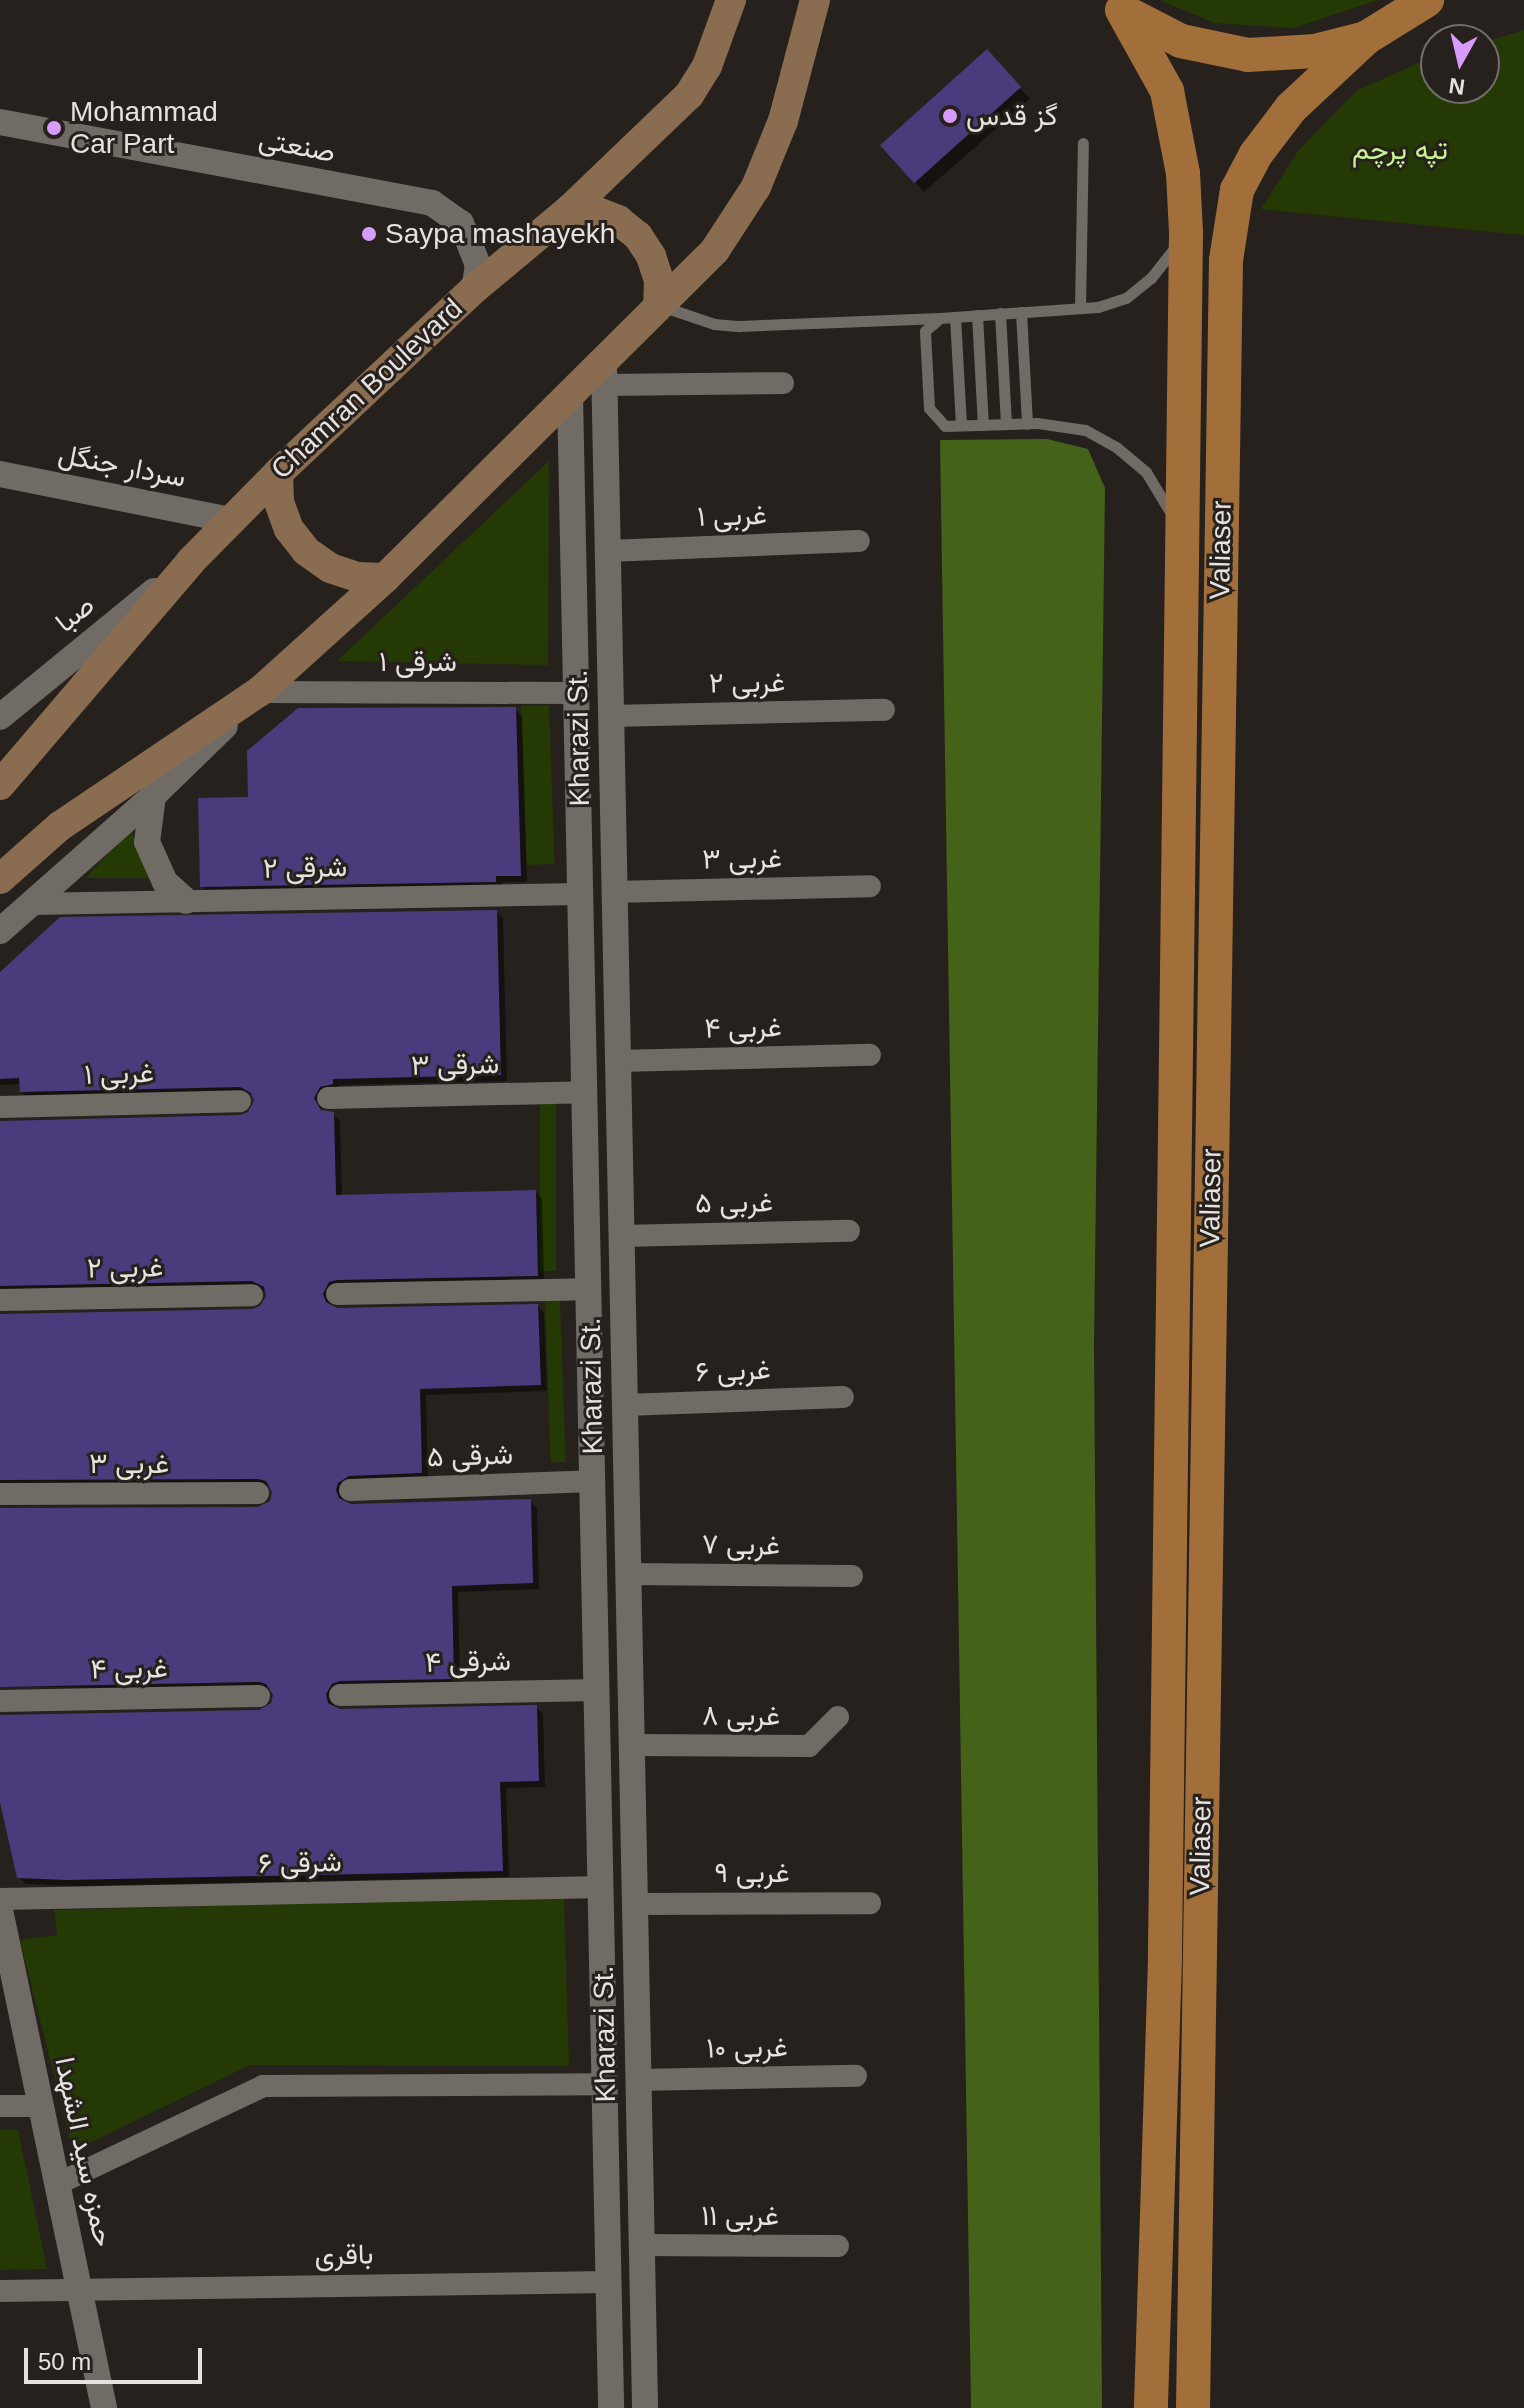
<!DOCTYPE html>
<meta charset="utf-8">
<style>
body{margin:0}
#map{position:relative;width:1524px;height:2408px;overflow:hidden;background:#27211d;font-family:Arial,Vazirmatn,sans-serif}
div>[style]{position:absolute}
.green>*{inset:0;background:#243903;transform-origin:0 0}
.forest>*{inset:0;background:#446218}
.shadow>*{inset:0;background:#0007}
.building>*{inset:0;background:#4a3b7d;transform-origin:0 0}
.service>*{height:11px;margin:-5.5px;padding:0 5.5px;transform-origin:5.5px;border-radius:5.5px;background:#716b65}
.minor>*{height:22px;margin:-11px;padding:0 11px;transform-origin:11px;border-radius:11px;background:#716b65}
.tertiary>*{height:26px;margin:-13px;padding:0 13px;transform-origin:13px;border-radius:13px;background:#716b65}
.secondary>*{height:30px;margin:-15px;padding:0 15px;transform-origin:15px;border-radius:15px;background:#8a6d50}
.primary>*{height:34px;margin:-17px;padding:0 17px;transform-origin:17px;border-radius:17px;background:#a26f3b}
.dots>*{width:22px;height:22px;translate:-50% -50%;box-sizing:border-box;border:4px solid #27211d;border-radius:50%}
span{translate:-50% -50%;white-space:nowrap;text-align:center;line-height:1.15;-webkit-text-stroke:6px #27211d;paint-order:stroke}
.poi-label{font-size:28px;color:#e6e2df}
.left{translate:0 -50%;text-align:left}
.street-label{font-size:28px;color:#e6e2df}
.park-label{font-size:28px;color:#c6f490}
.north{position:absolute;left:1420px;top:24px;width:80px;height:80px;box-sizing:border-box;background:#27211d;border:2px solid #736e6b;border-radius:50%;rotate:188deg;font-size:22px;font-weight:700;line-height:32px;text-align:center;color:#e6e2df}
.north::after{content:'';display:block;margin:auto;width:28px;height:36px;background:#d79bf9;clip-path:polygon(50% 0,100% 100%,50% 72%,0 100%)}
.scale{position:absolute;left:24px;top:2348px;width:178px;height:36px;box-sizing:border-box;border:4px solid #e6e2df;border-top:0;padding-left:10px;font-size:24px;line-height:28px;white-space:nowrap;color:#e6e2df;-webkit-text-stroke:6px #27211d;paint-order:stroke}
</style>
<div id="map">
<div class="green">
<i style="clip-path:polygon(1160px 0,1378px 0,1294px 28px,1214px 23px)"></i>
<i style="clip-path:polygon(1524px 30px,1524px 235px,1261px 209px,1298px 151px,1356px 91px,1436px 55px,1436px 88px,1484px 88px,1484px 42px)"></i>
<i style="clip-path:polygon(549px 461px,548px 665px,337px 661px)"></i>
<i style="left:549px;top:705px;width:159px;height:28px;rotate:88deg"></i>
<i style="clip-path:polygon(131px 830px,151px 878px,85px 878px)"></i>
<i style="left:540px;top:1103px;width:16px;height:168px"></i>
<i style="left:560px;top:1300px;width:162px;height:15px;rotate:88deg"></i>
<i style="clip-path:polygon(564px 1897px,569px 2066px,250px 2065px,73px 2151px,20px 1940px,57px 1935px,54px 1910px)"></i>
<i style="clip-path:polygon(0 2130px,18px 2130px,47px 2269px,0 2270px)"></i>
</div>
<div class="forest">
<i style="clip-path:polygon(1047px 439px,1088px 449px,1105px 488px,1094px 1344px,1102px 2408px,971px 2408px,940px 440px)"></i>
</div>
<div class="shadow">
<i style="clip-path:polygon(998px 63px,1030px 99px,924px 192px,881px 145px)"></i>
<i style="clip-path:polygon(515px 709px,522px 716px,527px 882px,502px 882px,502px 888px,209px 893px,202px 886px,250px 799px)"></i>
<i style="clip-path:polygon(496px 912px,503px 918px,507px 1081px,339px 1085px,339px 1090px,327px 1093px,320px 1106px,323px 1112px,333px 1114px,340px 1121px,342px 1197px,536px 1192px,542px 1199px,544px 1282px,336px 1289px,329px 1301px,337px 1310px,538px 1306px,544px 1313px,547px 1391px,426px 1395px,428px 1479px,344px 1490px,342px 1498px,350px 1506px,530px 1501px,537px 1508px,539px 1589px,458px 1592px,460px 1685px,339px 1690px,332px 1702px,340px 1711px,536px 1707px,543px 1714px,545px 1787px,506px 1788px,509px 1877px,75px 1886px,26px 1884px,19px 1877px,0 1792px,0 1716px,260px 1712px,273px 1705px,275px 1695px,267px 1688px,103px 1691px,100px 1688px,0 1686px,0 1510px,259px 1509px,271px 1502px,274px 1492px,266px 1485px,0 1488px,0 1316px,253px 1311px,261px 1308px,268px 1296px,260px 1287px,0 1294px,0 1123px,241px 1117px,255px 1108px,254px 1096px,248px 1093px,29px 1098px,22px 1092px,22px 1084px,0 1085px,0 973px)"></i>
</div>
<div class="building">
<i style="left:987px;top:49px;width:51px;height:144px;rotate:48deg"></i>
<i style="clip-path:polygon(516px 707px,521px 876px,496px 876px,496px 882px,200px 887px,198px 798px,248px 797px,247px 751px,298px 708px)"></i>
<i style="clip-path:polygon(497px 910px,501px 1075px,333px 1079px,333px 1084px,320px 1087px,314px 1098px,321px 1110px,334px 1112px,336px 1195px,536px 1190px,538px 1276px,337px 1280px,329px 1282px,323px 1294px,326px 1302px,337px 1308px,538px 1304px,541px 1385px,420px 1389px,422px 1473px,349px 1476px,338px 1483px,336px 1490px,339px 1498px,351px 1504px,531px 1499px,533px 1583px,452px 1586px,454px 1679px,340px 1681px,332px 1684px,326px 1694px,328px 1703px,340px 1709px,537px 1705px,539px 1781px,500px 1782px,503px 1871px,67px 1880px,17px 1878px,0 1802px,0 1715px,259px 1710px,271px 1703px,273px 1695px,266px 1684px,259px 1682px,0 1687px,0 1508px,258px 1507px,270px 1501px,272px 1492px,266px 1481px,258px 1479px,0 1480px,0 1314px,252px 1309px,260px 1306px,266px 1296px,264px 1287px,252px 1281px,0 1286px,0 1121px,240px 1115px,248px 1112px,254px 1101px,251px 1093px,240px 1087px,20px 1092px,19px 1078px,0 1079px,0 972px,60px 917px)"></i>
</div>
<div class="service">
<i style="left:664px;top:307px;width:53px;rotate:18.8deg"></i>
<i style="left:714px;top:324px;width:25px;rotate:5deg"></i>
<i style="left:739px;top:326px;width:201px;rotate:-2.3deg"></i>
<i style="left:1080px;top:308px;width:165px;rotate:-89deg"></i>
<i style="left:1021px;top:312px;width:112px;rotate:86.9deg"></i>
<i style="left:1000px;top:313px;width:111px;rotate:86.9deg"></i>
<i style="left:977px;top:315px;width:110px;rotate:86.9deg"></i>
<i style="left:955px;top:317px;width:108px;rotate:86.8deg"></i>
<i style="left:1172px;top:515px;width:50px;rotate:-121.2deg"></i>
<i style="left:1146px;top:472px;width:39px;rotate:-140deg"></i>
<i style="left:1116px;top:447px;width:35px;rotate:-151deg"></i>
<i style="left:1085px;top:430px;width:49px;rotate:-171.7deg"></i>
<i style="left:1037px;top:423px;width:92px;rotate:178.1deg"></i>
<i style="left:945px;top:426px;width:24px;rotate:-132deg"></i>
<i style="left:929px;top:408px;width:77px;rotate:-93deg"></i>
<i style="left:925px;top:331px;width:20px;rotate:-41deg"></i>
<i style="left:940px;top:318px;width:158px;rotate:-4deg"></i>
<i style="left:1098px;top:307px;width:29px;rotate:-18deg"></i>
<i style="left:1126px;top:298px;width:32px;rotate:-39deg"></i>
<i style="left:1151px;top:278px;width:41px;rotate:-52deg"></i>
</div>
<div class="minor">
<i style="left:604px;top:385px;width:179px;rotate:-0.6deg"></i>
<i style="left:608px;top:551px;width:251px;rotate:-2.3deg"></i>
<i style="left:259px;top:692px;width:317px;rotate:0.2deg"></i>
<i style="left:611px;top:716px;width:273px;rotate:-1.3deg"></i>
<i style="left:614px;top:892px;width:256px;rotate:-1.3deg"></i>
<i style="left:31px;top:904px;width:549px;rotate:-1.04deg"></i>
<i style="left:618px;top:1061px;width:252px;rotate:-1.4deg"></i>
<i style="left:328px;top:1098px;width:257px;rotate:-1.3deg"></i>
<i style="left:0;top:1107px;width:240px;rotate:-1.4deg"></i>
<i style="left:621px;top:1236px;width:228px;rotate:-1.3deg"></i>
<i style="left:337px;top:1294px;width:251px;rotate:-1.1deg"></i>
<i style="left:0;top:1300px;width:252px;rotate:-1.1deg"></i>
<i style="left:625px;top:1405px;width:218px;rotate:-2.1deg"></i>
<i style="left:350px;top:1490px;width:242px;rotate:-2.1deg"></i>
<i style="left:0;top:1494px;width:258px;rotate:-0.2deg"></i>
<i style="left:628px;top:1574px;width:224px;rotate:0.5deg"></i>
<i style="left:340px;top:1695px;width:257px;rotate:-1.1deg"></i>
<i style="left:0;top:1701px;width:259px;rotate:-1.1deg"></i>
<i style="left:632px;top:1745px;width:177px;rotate:0.3deg"></i>
<i style="left:809px;top:1746px;width:41px;rotate:-45deg"></i>
<i style="left:0;top:1899px;width:601px;rotate:-1.14deg"></i>
<i style="left:635px;top:1904px;width:235px;rotate:-0.2deg"></i>
<i style="left:638px;top:2080px;width:218px;rotate:-1.1deg"></i>
<i style="left:0;top:2106px;width:41px"></i>
<i style="left:57px;top:2184px;width:228px;rotate:-25.4deg"></i>
<i style="left:263px;top:2086px;width:341px;rotate:-0.3deg"></i>
<i style="left:642px;top:2245px;width:196px;rotate:0.3deg"></i>
<i style="left:0;top:2291px;width:609px;rotate:-0.85deg"></i>
</div>
<div class="tertiary">
<i style="left:0;top:122px;width:440px;rotate:10.6deg"></i>
<i style="left:432px;top:203px;width:35px;rotate:35deg"></i>
<i style="left:461px;top:223px;width:45px;rotate:68deg"></i>
<i style="left:478px;top:265px;width:24px;rotate:99deg"></i>
<i style="left:604px;top:362px;width:2046px;rotate:88.85deg"></i>
<i style="left:570px;top:395px;width:2013px;rotate:88.83deg"></i>
<i style="left:0;top:474px;width:236px;rotate:11.3deg"></i>
<i style="left:0;top:717px;width:199px;rotate:-39.3deg"></i>
<i style="left:153px;top:796px;width:46px;rotate:97.4deg"></i>
<i style="left:147px;top:842px;width:44px;rotate:65.8deg"></i>
<i style="left:165px;top:882px;width:28px;rotate:42deg"></i>
<i style="left:0;top:931px;width:204px;rotate:-41.4deg"></i>
<i style="left:153px;top:796px;width:100px;rotate:-44.2deg"></i>
<i style="left:0;top:1910px;width:509px;rotate:78.2deg"></i>
</div>
<div class="secondary">
<i style="left:570px;top:209px;width:25px;rotate:5deg"></i>
<i style="left:595px;top:211px;width:25px;rotate:21deg"></i>
<i style="left:618px;top:220px;width:26px;rotate:39deg"></i>
<i style="left:638px;top:236px;width:24px;rotate:57deg"></i>
<i style="left:651px;top:256px;width:26px;rotate:72deg"></i>
<i style="left:659px;top:281px;width:24px;rotate:92deg"></i>
<i style="left:278px;top:473px;width:29px;rotate:88deg"></i>
<i style="left:279px;top:502px;width:29px;rotate:70deg"></i>
<i style="left:289px;top:529px;width:28px;rotate:52deg"></i>
<i style="left:306px;top:551px;width:29px;rotate:35deg"></i>
<i style="left:330px;top:568px;width:28px;rotate:18deg"></i>
<i style="left:357px;top:577px;width:28px;rotate:2deg"></i>
<i style="left:0;top:785px;width:294px;rotate:-49.5deg"></i>
<i style="left:191px;top:561px;width:124px;rotate:-45.3deg"></i>
<i style="left:278px;top:473px;width:269px;rotate:-43.2deg"></i>
<i style="left:474px;top:289px;width:125px;rotate:-39.8deg"></i>
<i style="left:570px;top:209px;width:165px;rotate:-43.8deg"></i>
<i style="left:689px;top:95px;width:34px;rotate:-58deg"></i>
<i style="left:707px;top:66px;width:70px;rotate:-70deg"></i>
<i style="left:0;top:879px;width:80px;rotate:-41.5deg"></i>
<i style="left:60px;top:826px;width:240px;rotate:-34deg"></i>
<i style="left:259px;top:692px;width:170px;rotate:-42.1deg"></i>
<i style="left:385px;top:578px;width:465px;rotate:-44.8deg"></i>
<i style="left:715px;top:250px;width:75px;rotate:-56.9deg"></i>
<i style="left:756px;top:187px;width:71px;rotate:-67.8deg"></i>
<i style="left:783px;top:121px;width:125px;rotate:-75.2deg"></i>
</div>
<div class="primary">
<i style="left:1122px;top:10px;width:93px;rotate:60.9deg"></i>
<i style="left:1167px;top:91px;width:84px;rotate:79deg"></i>
<i style="left:1183px;top:173px;width:60px;rotate:87.1deg"></i>
<i style="left:1186px;top:233px;width:1726px;rotate:90.7deg"></i>
<i style="left:1165px;top:1959px;width:449px;rotate:91.8deg"></i>
<i style="left:1123px;top:11px;width:65px;rotate:27.3deg"></i>
<i style="left:1181px;top:41px;width:68px;rotate:11.8deg"></i>
<i style="left:1248px;top:55px;width:67px;rotate:-3.4deg"></i>
<i style="left:1315px;top:51px;width:53px;rotate:-14.3deg"></i>
<i style="left:1366px;top:38px;width:72px;rotate:-31.9deg"></i>
<i style="left:1193px;top:2408px;width:2148px;rotate:-89.12deg"></i>
<i style="left:1226px;top:260px;width:71px;rotate:-81.1deg"></i>
<i style="left:1237px;top:190px;width:41px;rotate:-62.2deg"></i>
<i style="left:1256px;top:154px;width:58px;rotate:-52.7deg"></i>
<i style="left:1291px;top:108px;width:103px;rotate:-43deg"></i>
</div>
<div class="dots">
<i style="left:950px;top:116px;background:#d79bf9"></i>
<i style="left:54px;top:128px;background:#d79bf9"></i>
<i style="left:369px;top:234px;background:#d79bf9"></i>
</div>
<div class="poi-label">
<span class="left" style="left:70px;top:128px">Mohammad<br>Car Part</span>
<span class="left" style="left:966px;top:116px">گز قدس</span>
<span class="left" style="left:385px;top:234px">Saypa mashayekh</span>
</div>
<div class="street-label">
<span style="left:297px;top:146px;rotate:11deg">صنعتی</span>
<span style="left:367px;top:389px;rotate:-43deg">Chamran Boulevard</span>
<span style="left:122px;top:466px;rotate:11deg">سردار جنگل</span>
<span style="left:732px;top:516px;rotate:-2deg">۱ غربی</span>
<span style="left:1221px;top:550px;rotate:-89deg">Valiaser</span>
<span style="left:75px;top:614px;rotate:-39deg">صبا</span>
<span style="left:418px;top:662px">۱ شرقی</span>
<span style="left:747px;top:683px;rotate:-1deg">۲ غربی</span>
<span style="left:579px;top:738px;rotate:-91deg">Kharazi St.</span>
<span style="left:742px;top:859px;rotate:-1deg">۳ غربی</span>
<span style="left:305px;top:868px;rotate:-1deg">۲ شرقی</span>
<span style="left:743px;top:1028px;rotate:-1deg">۴ غربی</span>
<span style="left:455px;top:1065px;rotate:-1deg">۳ شرقی</span>
<span style="left:119px;top:1074px;rotate:-2deg">۱ غربی</span>
<span style="left:1211px;top:1198px;rotate:-89deg">Valiaser</span>
<span style="left:734px;top:1203px;rotate:-1deg">۵ غربی</span>
<span style="left:125px;top:1268px;rotate:-1deg">۲ غربی</span>
<span style="left:733px;top:1371px;rotate:-2deg">۶ غربی</span>
<span style="left:592px;top:1386px;rotate:-91deg">Kharazi St.</span>
<span style="left:470px;top:1456px;rotate:-2deg">۵ شرقی</span>
<span style="left:129px;top:1464px">۳ غربی</span>
<span style="left:741px;top:1545px;rotate:1deg">۷ غربی</span>
<span style="left:468px;top:1662px;rotate:-1deg">۴ شرقی</span>
<span style="left:129px;top:1669px;rotate:-1deg">۴ غربی</span>
<span style="left:741px;top:1716px">۸ غربی</span>
<span style="left:1201px;top:1846px;rotate:-89deg">Valiaser</span>
<span style="left:300px;top:1863px;rotate:-1deg">۶ شرقی</span>
<span style="left:752px;top:1873px">۹ غربی</span>
<span style="left:605px;top:2034px;rotate:-91deg">Kharazi St.</span>
<span style="left:747px;top:2048px;rotate:-1deg">۱۰ غربی</span>
<span style="left:84px;top:2152px;rotate:78deg">حمزه سید الشهدا</span>
<span style="left:740px;top:2216px">۱۱ غربی</span>
<span style="left:344px;top:2255px;rotate:-1deg">باقری</span>
</div>
<div class="park-label">
<span style="left:1400px;top:150px">تپه پرچم</span>
</div>
<div class="north">N</div>
<div class="scale">50 m</div>
</div>
